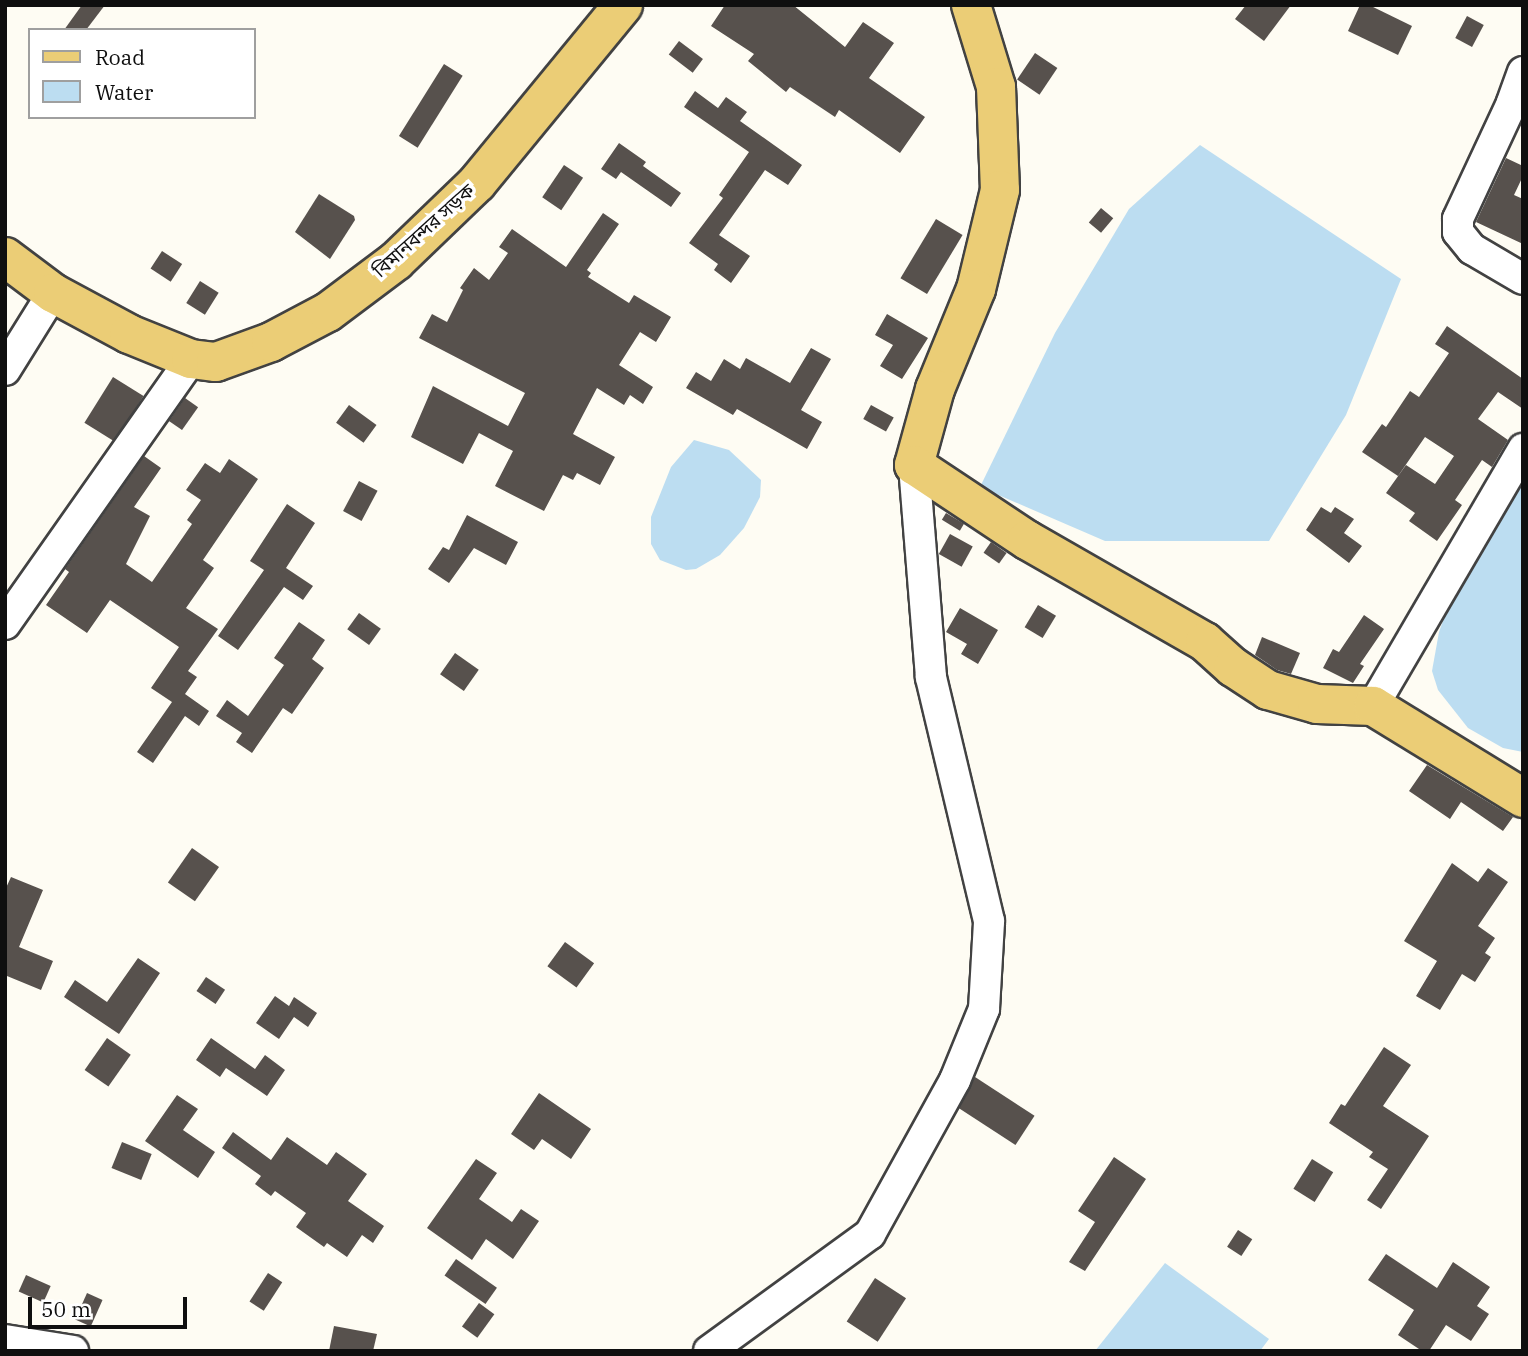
<!DOCTYPE html>
<meta charset="utf-8">
<style>
body{margin:0}
#map{position:relative;width:1528px;height:1356px;overflow:hidden;background:#fefcf3;font-family:"IBM Plex Serif","Noto Sans Bengali",serif}
div>[style]{position:absolute}
.water>*{inset:0;background:#bcddf1}
.building>*{inset:0;background:#57514d;transform-origin:0 0}
.roads{filter:drop-shadow(2px 0 #424242) drop-shadow(-2px 0 #424242) drop-shadow(0 2px #424242) drop-shadow(0 -2px #424242)}
.minor>*{height:30px;margin:-15px;padding:0 15px;transform-origin:15px;border-radius:15px;background:#fff}
.major>*{height:38px;margin:-19px;padding:0 19px;transform-origin:19px;border-radius:19px;background:#ebcd76}
span{translate:-50% -50%;white-space:nowrap;text-align:center;line-height:1.15;-webkit-text-stroke:7px #fff;paint-order:stroke}
.street-label{font-size:19px;color:#0f0f0f}
.frame{position:absolute;inset:0;border:7px solid #0f0f0f;pointer-events:none}
.legend{position:absolute;left:28px;top:28px;width:228px;height:91px;box-sizing:border-box;background:#fff;border:2px solid #9f9f9f;margin:0;padding:9px 12px;list-style:none;font-size:21px;color:#0f0f0f}
.legend li{display:flex;align-items:center;gap:14px;height:35px}
.legend b{width:35px;border:2px solid #9f9f9f}
.scale{position:absolute;left:28px;top:1297px;width:159px;height:32px;box-sizing:border-box;border:4px solid #0f0f0f;border-top:0;padding-left:9px;font-size:21px;line-height:24px;white-space:nowrap;color:#0f0f0f;-webkit-text-stroke:5px #fff;paint-order:stroke}
</style>
<div id="map">
<div class="water">
<i style="clip-path:polygon(1200px 145px,1401px 279px,1346px 415px,1269px 541px,1105px 541px,980px 487px,1055px 333px,1129px 209px)"></i>
<i style="clip-path:polygon(694px 440px,729px 450px,761px 480px,760px 497px,744px 528px,720px 555px,696px 569px,686px 570px,660px 560px,651px 544px,651px 517px,671px 467px)"></i>
<i style="clip-path:polygon(1523px 482px,1523px 752px,1503px 748px,1468px 728px,1438px 690px,1432px 671px,1439px 632px,1448px 607px)"></i>
<i style="clip-path:polygon(1165px 1263px,1269px 1339px,1260px 1351px,1095px 1351px)"></i>
</div>
<div class="building">
<i style="clip-path:polygon(82px 5px,105px 5px,86px 30px,64px 30px)"></i>
<i style="clip-path:polygon(725px 5px,793px 5px,845px 47px,863px 22px,894px 43px,869px 78px,925px 117px,900px 153px,839px 110px,835px 117px,790px 87px,786px 92px,748px 61px,754px 54px,711px 26px)"></i>
<i style="clip-path:polygon(1246px 5px,1291px 5px,1264px 41px,1235px 19px)"></i>
<i style="clip-path:polygon(1360px 5px,1369px 5px,1412px 26px,1398px 55px,1348px 31px)"></i>
<i style="left:1467px;top:16px;width:19px;height:25px;rotate:28deg"></i>
<i style="left:679px;top:41px;width:30px;height:17px;rotate:37deg"></i>
<i style="left:1035px;top:53px;width:27px;height:32px;rotate:34deg"></i>
<i style="left:444px;top:64px;width:22px;height:85px;rotate:32deg"></i>
<i style="clip-path:polygon(695px 91px,718px 108px,726px 97px,747px 112px,740px 121px,802px 165px,788px 185px,765px 170px,719px 235px,750px 256px,731px 283px,714px 270px,718px 264px,689px 243px,723px 198px,719px 195px,749px 152px,684px 107px)"></i>
<i style="clip-path:polygon(619px 143px,646px 162px,643px 166px,681px 193px,671px 207px,621px 172px,616px 179px,601px 169px)"></i>
<i style="clip-path:polygon(1506px 158px,1523px 166px,1523px 176px,1514px 195px,1523px 199px,1523px 244px,1476px 222px)"></i>
<i style="left:564px;top:165px;width:23px;height:39px;rotate:34deg"></i>
<i style="clip-path:polygon(319px 194px,354px 216px,355px 220px,330px 259px,295px 232px)"></i>
<i style="left:1101px;top:208px;width:16px;height:19px;rotate:40deg"></i>
<i style="clip-path:polygon(603px 213px,619px 224px,587px 270px,591px 273px,588px 277px,629px 303px,634px 295px,671px 317px,656px 342px,640px 332px,619px 365px,653px 387px,643px 404px,630px 395px,624px 405px,597px 388px,573px 434px,615px 457px,600px 485px,577px 473px,573px 480px,563px 475px,544px 511px,495px 486px,513px 451px,479px 433px,463px 464px,411px 437px,433px 386px,508px 426px,525px 393px,419px 338px,432px 314px,447px 322px,463px 290px,460px 288px,474px 268px,489px 280px,508px 253px,499px 247px,512px 229px,566px 267px)"></i>
<i style="left:936px;top:219px;width:31px;height:69px;rotate:31deg"></i>
<i style="left:162px;top:251px;width:24px;height:21px;rotate:33deg"></i>
<i style="left:200px;top:281px;width:22px;height:26px;rotate:32deg"></i>
<i style="clip-path:polygon(887px 314px,928px 338px,902px 379px,880px 366px,893px 345px,875px 335px)"></i>
<i style="clip-path:polygon(1447px 326px,1523px 379px,1523px 409px,1498px 392px,1478px 419px,1508px 440px,1492px 467px,1482px 460px,1455px 500px,1462px 505px,1437px 541px,1409px 521px,1415px 513px,1386px 493px,1406px 465px,1435px 484px,1454px 456px,1425px 437px,1398px 476px,1362px 452px,1382px 424px,1386px 427px,1410px 391px,1419px 397px,1449px 353px,1435px 344px)"></i>
<i style="clip-path:polygon(811px 348px,831px 359px,801px 410px,822px 422px,807px 449px,737px 409px,733px 415px,686px 388px,696px 372px,711px 381px,724px 359px,740px 369px,746px 358px,790px 383px)"></i>
<i style="left:113px;top:377px;width:36px;height:54px;rotate:32deg"></i>
<i style="left:185px;top:398px;width:16px;height:28px;rotate:35deg"></i>
<i style="left:349px;top:405px;width:34px;height:22px;rotate:36deg"></i>
<i style="left:871px;top:405px;width:26px;height:16px;rotate:29deg"></i>
<i style="clip-path:polygon(144px 456px,161px 468px,134px 507px,150px 516px,126px 564px,152px 582px,192px 524px,187px 520px,201px 500px,186px 490px,205px 463px,220px 473px,229px 459px,258px 479px,203px 560px,214px 568px,186px 608px,218px 629px,188px 671px,197px 677px,185px 694px,209px 711px,199px 726px,185px 716px,153px 763px,137px 752px,172px 702px,151px 688px,179px 647px,110px 600px,87px 633px,46px 605px,69px 572px,65px 569px)"></i>
<i style="left:359px;top:481px;width:21px;height:34px;rotate:28deg"></i>
<i style="clip-path:polygon(287px 504px,315px 523px,286px 568px,313px 586px,303px 600px,284px 587px,238px 650px,218px 636px,264px 570px,250px 561px)"></i>
<i style="clip-path:polygon(1321px 507px,1331px 513px,1335px 507px,1354px 519px,1344px 533px,1362px 546px,1349px 563px,1306px 530px)"></i>
<i style="left:946px;top:513px;width:21px;height:8px;rotate:31deg"></i>
<i style="clip-path:polygon(467px 515px,518px 542px,506px 565px,474px 548px,449px 583px,428px 569px,443px 547px,449px 550px)"></i>
<i style="left:950px;top:534px;width:26px;height:23px;rotate:29deg"></i>
<i style="left:991px;top:542px;width:19px;height:13px;rotate:35deg"></i>
<i style="left:1038px;top:605px;width:21px;height:26px;rotate:31deg"></i>
<i style="clip-path:polygon(960px 608px,998px 630px,978px 664px,961px 654px,967px 644px,946px 632px)"></i>
<i style="left:359px;top:613px;width:27px;height:20px;rotate:36deg"></i>
<i style="clip-path:polygon(1364px 615px,1384px 629px,1360px 664px,1364px 666px,1353px 683px,1323px 668px,1333px 649px,1339px 652px)"></i>
<i style="clip-path:polygon(299px 622px,325px 640px,312px 659px,324px 668px,292px 714px,283px 708px,252px 753px,236px 742px,242px 733px,216px 716px,227px 700px,248px 716px,284px 665px,274px 658px)"></i>
<i style="clip-path:polygon(1262px 637px,1300px 653px,1291px 674px,1277px 670px,1255px 655px)"></i>
<i style="left:455px;top:653px;width:29px;height:26px;rotate:35deg"></i>
<i style="clip-path:polygon(1427px 765px,1513px 817px,1503px 831px,1461px 802px,1450px 819px,1409px 791px)"></i>
<i style="left:192px;top:848px;width:33px;height:42px;rotate:35deg"></i>
<i style="clip-path:polygon(1452px 863px,1478px 882px,1488px 868px,1508px 882px,1478px 926px,1495px 938px,1485px 953px,1491px 957px,1475px 982px,1462px 974px,1440px 1010px,1416px 996px,1437px 961px,1404px 941px)"></i>
<i style="clip-path:polygon(11px 877px,43px 890px,19px 947px,53px 961px,41px 990px,7px 976px,5px 980px,5px 890px)"></i>
<i style="left:565px;top:942px;width:36px;height:30px;rotate:36deg"></i>
<i style="clip-path:polygon(138px 958px,160px 973px,119px 1034px,64px 997px,75px 980px,107px 1002px)"></i>
<i style="left:206px;top:977px;width:23px;height:17px;rotate:34deg"></i>
<i style="clip-path:polygon(275px 996px,289px 1006px,294px 997px,317px 1013px,308px 1027px,294px 1017px,279px 1039px,256px 1023px)"></i>
<i style="left:107px;top:1038px;width:29px;height:39px;rotate:35deg"></i>
<i style="clip-path:polygon(211px 1038px,255px 1069px,265px 1055px,285px 1070px,267px 1096px,226px 1068px,220px 1077px,196px 1060px)"></i>
<i style="clip-path:polygon(1384px 1047px,1411px 1065px,1383px 1106px,1429px 1136px,1381px 1209px,1367px 1200px,1388px 1169px,1369px 1157px,1373px 1152px,1329px 1123px,1341px 1104px,1345px 1106px)"></i>
<i style="left:975px;top:1077px;width:71px;height:35px;rotate:33deg"></i>
<i style="clip-path:polygon(539px 1093px,591px 1129px,571px 1159px,542px 1139px,534px 1150px,511px 1134px)"></i>
<i style="clip-path:polygon(177px 1095px,198px 1109px,183px 1130px,215px 1152px,198px 1178px,145px 1141px)"></i>
<i style="clip-path:polygon(233px 1132px,271px 1160px,287px 1137px,327px 1165px,336px 1152px,367px 1174px,348px 1201px,384px 1226px,373px 1243px,362px 1235px,347px 1257px,327px 1243px,324px 1247px,296px 1227px,306px 1213px,275px 1191px,271px 1196px,255px 1184px,261px 1176px,222px 1148px)"></i>
<i style="left:122px;top:1142px;width:32px;height:28px;rotate:22deg"></i>
<i style="clip-path:polygon(1114px 1157px,1146px 1179px,1085px 1271px,1069px 1262px,1095px 1222px,1078px 1211px)"></i>
<i style="clip-path:polygon(476px 1159px,497px 1173px,479px 1199px,512px 1222px,521px 1209px,539px 1221px,513px 1259px,486px 1239px,472px 1260px,427px 1228px)"></i>
<i style="left:1312px;top:1159px;width:25px;height:35px;rotate:32deg"></i>
<i style="left:1238px;top:1230px;width:17px;height:20px;rotate:33deg"></i>
<i style="clip-path:polygon(1386px 1254px,1437px 1288px,1453px 1262px,1490px 1287px,1477px 1306px,1489px 1314px,1471px 1341px,1446px 1325px,1429px 1351px,1422px 1351px,1398px 1335px,1414px 1310px,1368px 1280px)"></i>
<i style="left:456px;top:1259px;width:50px;height:20px;rotate:35deg"></i>
<i style="left:268px;top:1273px;width:17px;height:34px;rotate:33deg"></i>
<i style="left:26px;top:1275px;width:27px;height:18px;rotate:24deg"></i>
<i style="left:875px;top:1278px;width:37px;height:52px;rotate:33deg"></i>
<i style="left:87px;top:1293px;width:17px;height:29px;rotate:24deg"></i>
<i style="left:479px;top:1303px;width:19px;height:29px;rotate:36deg"></i>
<i style="clip-path:polygon(334px 1326px,377px 1334px,373px 1351px,329px 1351px)"></i>
</div>
<div class="roads">
<div class="minor">
<i style="left:1523px;top:72px;width:33px;rotate:110deg"></i>
<i style="left:1512px;top:103px;width:128px;rotate:115deg"></i>
<i style="left:1458px;top:219px;width:13px;rotate:90deg"></i>
<i style="left:1458px;top:232px;width:22px;rotate:51deg"></i>
<i style="left:1472px;top:249px;width:59px;rotate:30.5deg"></i>
<i style="left:5px;top:370px;width:91px;rotate:-58.1deg"></i>
<i style="left:5px;top:624px;width:324px;rotate:-54.9deg"></i>
<i style="left:1373px;top:706px;width:298px;rotate:-59.7deg"></i>
<i style="left:5px;top:1340px;width:69px;rotate:9.2deg"></i>
<i style="left:709px;top:1351px;width:199px;rotate:-36deg"></i>
<i style="left:870px;top:1234px;width:176px;rotate:-61.1deg"></i>
<i style="left:955px;top:1080px;width:77px;rotate:-67.8deg"></i>
<i style="left:984px;top:1009px;width:88px;rotate:-86.7deg"></i>
<i style="left:989px;top:921px;width:251px;rotate:-103.4deg"></i>
<i style="left:931px;top:677px;width:213px;rotate:-94.6deg"></i>
</div>
<div class="major">
<i style="left:971px;top:5px;width:86px;rotate:73deg"></i>
<i style="left:996px;top:87px;width:103px;rotate:87.8deg"></i>
<i style="left:1000px;top:190px;width:102px;rotate:103.6deg"></i>
<i style="left:976px;top:289px;width:108px;rotate:112.3deg"></i>
<i style="left:935px;top:389px;width:79px;rotate:105.4deg"></i>
<i style="left:914px;top:465px;width:136px;rotate:33.6deg"></i>
<i style="left:1027px;top:540px;width:205px;rotate:29.8deg"></i>
<i style="left:1205px;top:642px;width:38px;rotate:42deg"></i>
<i style="left:1233px;top:667px;width:42px;rotate:33.3deg"></i>
<i style="left:1268px;top:690px;width:51px;rotate:15.9deg"></i>
<i style="left:1317px;top:704px;width:56px;rotate:2deg"></i>
<i style="left:1373px;top:706px;width:176px;rotate:31.5deg"></i>
<i style="left:5px;top:257px;width:60px;rotate:36.9deg"></i>
<i style="left:53px;top:293px;width:86px;rotate:28.3deg"></i>
<i style="left:129px;top:334px;width:67px;rotate:22deg"></i>
<i style="left:191px;top:359px;width:25px;rotate:7deg"></i>
<i style="left:216px;top:362px;width:59px;rotate:-20deg"></i>
<i style="left:271px;top:342px;width:64px;rotate:-27.8deg"></i>
<i style="left:328px;top:312px;width:85px;rotate:-36.9deg"></i>
<i style="left:396px;top:261px;width:112px;rotate:-43.9deg"></i>
<i style="left:477px;top:183px;width:230px;rotate:-50.6deg"></i>
</div>
</div>
<div class="street-label">
<span style="left:424px;top:231px;rotate:-42deg">বিমানবন্দর সড়ক</span>
</div>
<div class="frame"></div>
<ul class="legend">
<li><b style="height:9px;background:#ebcd76"></b>Road</li>
<li><b style="height:19px;background:#bcddf1"></b>Water</li>
</ul>
<div class="scale">50 m</div>
</div>
